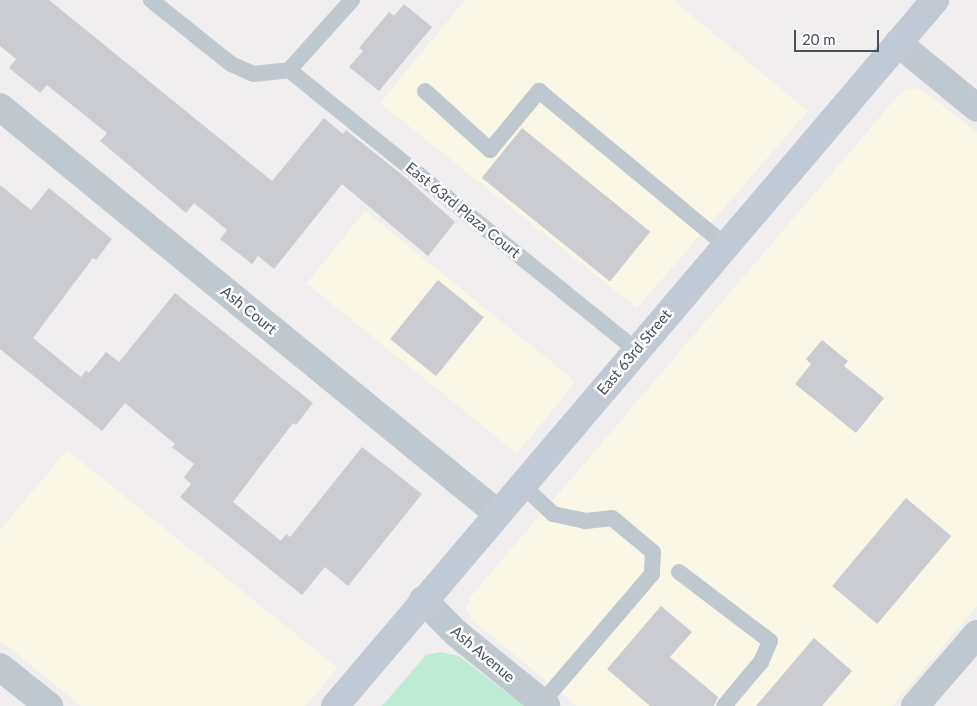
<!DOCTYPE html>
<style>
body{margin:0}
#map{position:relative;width:977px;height:706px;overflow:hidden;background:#f0eeee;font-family:Lato,sans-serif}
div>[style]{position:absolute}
.commercial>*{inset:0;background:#faf7e7;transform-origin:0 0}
.green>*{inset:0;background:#beebd4}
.building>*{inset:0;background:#cbccd2;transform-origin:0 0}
.lane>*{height:16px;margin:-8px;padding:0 8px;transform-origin:8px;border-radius:8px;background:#bfc7cf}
.street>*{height:28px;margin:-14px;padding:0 14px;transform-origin:14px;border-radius:14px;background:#bfc7cf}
.secondary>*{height:28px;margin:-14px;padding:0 14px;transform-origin:14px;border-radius:14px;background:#c1c9d5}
span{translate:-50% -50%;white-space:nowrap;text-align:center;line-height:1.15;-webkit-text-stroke:5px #fff;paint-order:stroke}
.street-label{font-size:15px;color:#474f5a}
.scale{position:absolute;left:794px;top:30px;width:85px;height:22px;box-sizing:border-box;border:2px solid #474f5a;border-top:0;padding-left:6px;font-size:15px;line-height:18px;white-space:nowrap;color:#474f5a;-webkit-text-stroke:4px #fff;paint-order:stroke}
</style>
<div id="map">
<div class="commercial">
<i style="clip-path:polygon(465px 0,673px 0,808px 111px,637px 308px,380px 103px)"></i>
<i style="clip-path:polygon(916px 88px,932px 97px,977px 133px,977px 606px,892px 706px,577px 706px,473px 621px,465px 608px,472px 595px,902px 91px)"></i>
<i style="left:365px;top:211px;width:271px;height:93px;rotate:39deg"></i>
<i style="clip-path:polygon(67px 450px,338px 668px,305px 706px,81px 706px,0 640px,0 530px)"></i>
</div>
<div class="green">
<i style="clip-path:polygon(441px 652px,459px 656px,524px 706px,382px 706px,426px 655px)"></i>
</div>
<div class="building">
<i style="clip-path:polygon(0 0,49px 0,272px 181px,324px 118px,343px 134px,346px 130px,405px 177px,455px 222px,428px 256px,342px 184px,274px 269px,258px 256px,252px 264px,220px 239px,227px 230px,194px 203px,186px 213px,100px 141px,107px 133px,47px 85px,40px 93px,9px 68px,16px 59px,0 46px)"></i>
<i style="clip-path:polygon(404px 4px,432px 27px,379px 91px,349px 67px,363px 51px,359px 48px,389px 12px,394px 16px)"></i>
<i style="left:522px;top:128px;width:165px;height:64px;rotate:39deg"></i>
<i style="clip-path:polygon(0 185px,31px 210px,49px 188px,112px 239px,96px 260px,93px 258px,33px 338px,81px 377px,86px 370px,89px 373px,106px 352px,119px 362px,175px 293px,313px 403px,296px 425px,293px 423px,233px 502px,281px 541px,286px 534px,290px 537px,362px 447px,422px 494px,348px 586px,325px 567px,302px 595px,180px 497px,191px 484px,184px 477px,194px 464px,172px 447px,175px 444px,125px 403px,102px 431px,0 349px)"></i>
<i style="left:438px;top:280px;width:59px;height:76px;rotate:39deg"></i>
<i style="clip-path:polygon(822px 340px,848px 361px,844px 366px,884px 398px,856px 433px,795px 384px,811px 364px,806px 359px)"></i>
<i style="left:906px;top:498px;width:59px;height:115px;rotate:40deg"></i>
<i style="clip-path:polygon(661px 606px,692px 632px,670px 657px,718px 697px,714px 706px,650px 706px,607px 669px)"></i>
<i style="clip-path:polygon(814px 638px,852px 671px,822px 706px,756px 706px)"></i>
</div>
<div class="lane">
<i style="left:151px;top:0;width:102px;rotate:38.7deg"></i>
<i style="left:231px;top:64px;width:24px;rotate:24deg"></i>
<i style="left:253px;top:74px;width:36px;rotate:-6deg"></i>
<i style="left:289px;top:70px;width:94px;rotate:-48deg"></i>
<i style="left:289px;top:70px;width:446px;rotate:38.9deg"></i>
<i style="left:425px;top:91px;width:88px;rotate:42.2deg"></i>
<i style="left:490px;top:150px;width:77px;rotate:-50.3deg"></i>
<i style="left:539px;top:91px;width:241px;rotate:39.6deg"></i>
<i style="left:522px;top:485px;width:42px;rotate:43.1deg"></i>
<i style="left:553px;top:514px;width:33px;rotate:12deg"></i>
<i style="left:585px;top:521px;width:27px;rotate:-6deg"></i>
<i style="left:612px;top:518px;width:53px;rotate:39.7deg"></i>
<i style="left:653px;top:552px;width:22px;rotate:93deg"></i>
<i style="left:652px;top:574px;width:170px;rotate:130.5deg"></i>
<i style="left:679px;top:572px;width:114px;rotate:37.2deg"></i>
<i style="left:770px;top:641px;width:23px;rotate:113deg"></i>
<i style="left:761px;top:662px;width:57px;rotate:130.1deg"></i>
</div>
<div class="street">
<i style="left:898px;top:43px;width:102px;rotate:39.4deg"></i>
<i style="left:0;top:107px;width:642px;rotate:39.25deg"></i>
<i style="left:423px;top:600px;width:47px;rotate:45deg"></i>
<i style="left:456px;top:633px;width:116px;rotate:39deg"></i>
<i style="left:0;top:667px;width:63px;rotate:38.5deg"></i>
<i style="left:915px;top:706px;width:95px;rotate:-49.3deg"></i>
</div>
<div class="secondary">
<i style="left:335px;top:706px;width:927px;rotate:-49.64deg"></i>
</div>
<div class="street-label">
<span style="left:463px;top:210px;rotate:39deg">East 63rd Plaza Court</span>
<span style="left:249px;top:310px;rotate:39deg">Ash Court</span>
<span style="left:634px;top:352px;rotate:-50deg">East 63rd Street</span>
<span style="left:483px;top:654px;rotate:40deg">Ash Avenue</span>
</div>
<div class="scale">20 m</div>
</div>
